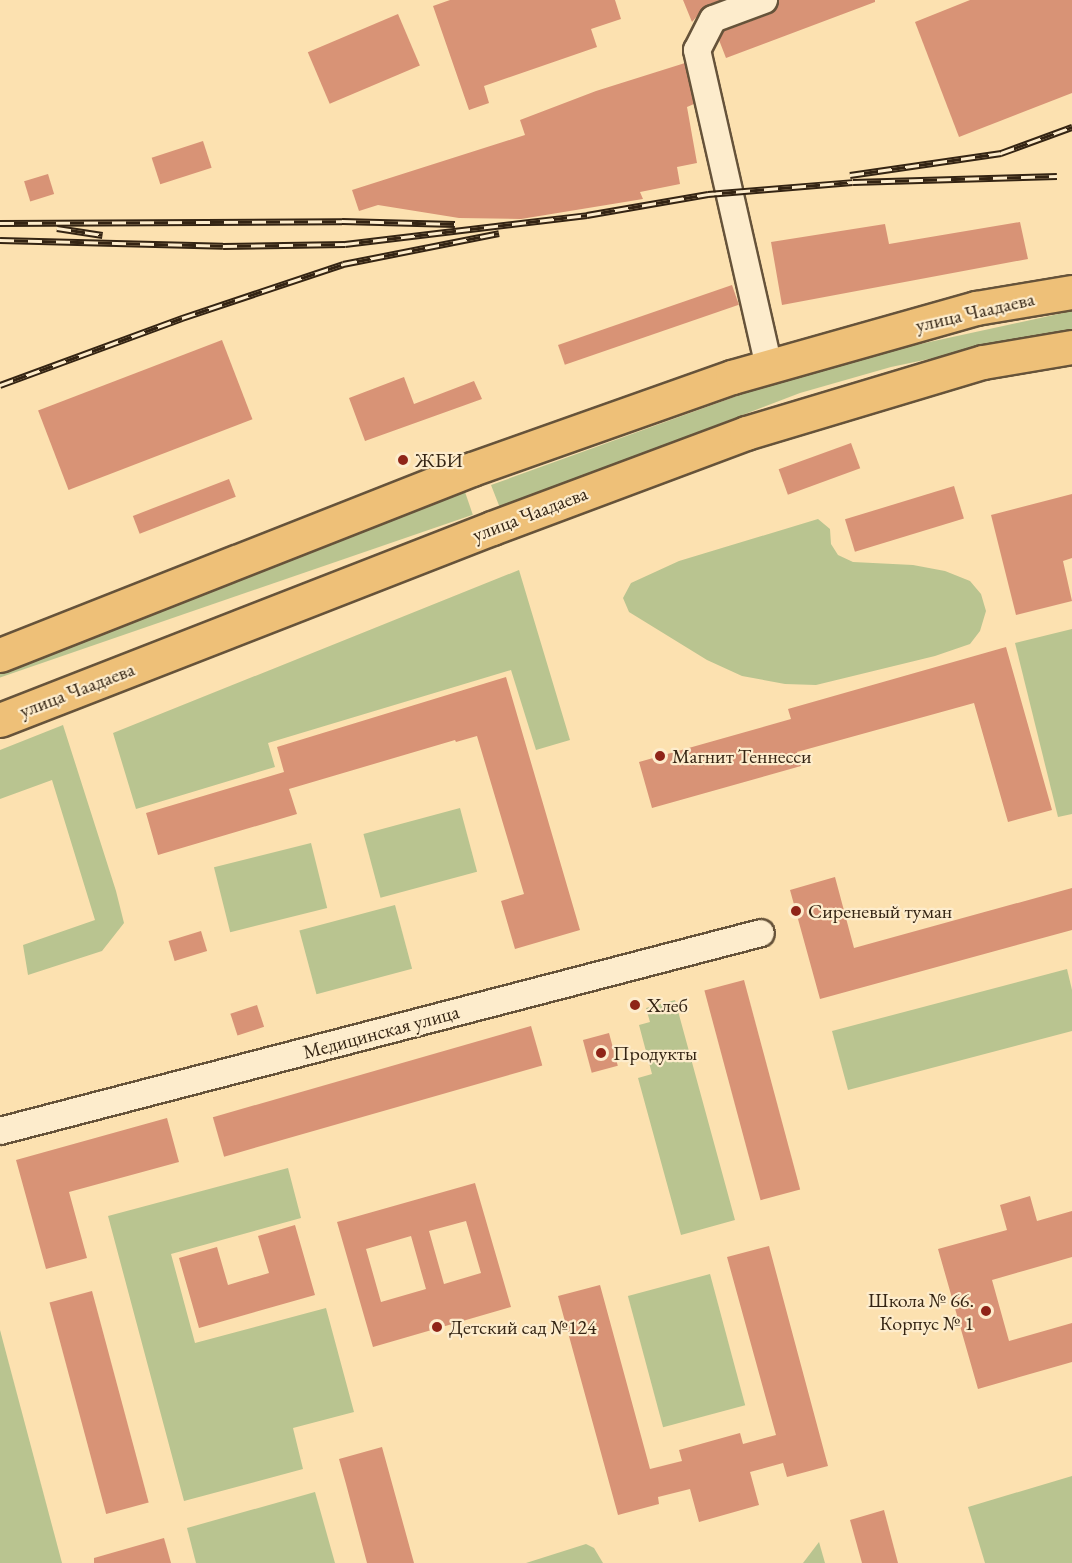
<!DOCTYPE html>
<meta charset="utf-8">
<style>
body{margin:0}
#map{position:relative;width:1072px;height:1563px;overflow:hidden;background:#fce1b0;font-family:"EB Garamond",serif}
div>[style]{position:absolute}
.green>*{inset:0;background:#b9c490;transform-origin:0 0}
.building>*{inset:0;background:#d89376;transform-origin:0 0}
.roads{filter:drop-shadow(2px 0 #66533a) drop-shadow(-2px 0 #66533a) drop-shadow(0 2px #66533a) drop-shadow(0 -2px #66533a)}
.street>*{height:26px;margin:-13px;padding:0 13px;transform-origin:13px;border-radius:13px;background:#fdeccc}
.primary>*{height:33px;margin:-16.5px;padding:0 16.5px;transform-origin:16.5px;border-radius:16.5px;background:#eec078}
.rail>*{height:7px;margin-top:-3.5px;transform-origin:0;background:repeating-linear-gradient(90deg,#fdeccc 0 14px,#342413 0 28px);box-sizing:border-box;border-block:2px solid #342413}
.dots>*{width:16px;height:16px;translate:-50% -50%;box-sizing:border-box;border:3px solid #fdeccc;border-radius:50%}
span{translate:-50% -50%;white-space:nowrap;text-align:center;line-height:1.15;-webkit-text-stroke:4.5px #fdeccc;paint-order:stroke}
.street-label{font-size:20px;color:#342413}
.poi-label{font-size:20px;color:#342413}
.left{translate:0 -50%;text-align:left}
.right{translate:-100% -50%;text-align:right}
</style>
<div id="map">
<div class="green">
<i style="clip-path:polygon(1072px 311px,1072px 329px,891px 367px,800px 393px,500px 508px,491px 485px,795px 375px,888px 351px)"></i>
<i style="left:465px;top:492px;width:24px;height:500px;rotate:71deg"></i>
<i style="clip-path:polygon(818px 519px,830px 529px,831px 544px,838px 555px,853px 562px,913px 565px,945px 571px,970px 581px,981px 594px,986px 611px,980px 631px,970px 644px,935px 656px,816px 685px,785px 684px,742px 676px,707px 660px,629px 612px,623px 598px,631px 583px,679px 561px)"></i>
<i style="clip-path:polygon(519px 570px,570px 740px,536px 750px,511px 670px,268px 743px,275px 767px,136px 809px,113px 733px)"></i>
<i style="clip-path:polygon(1072px 629px,1072px 814px,1058px 817px,1015px 643px)"></i>
<i style="clip-path:polygon(63px 725px,116px 891px,124px 923px,102px 951px,28px 975px,23px 945px,95px 920px,52px 780px,0 799px,0 750px)"></i>
<i style="left:460px;top:808px;width:66px;height:100px;rotate:75deg"></i>
<i style="left:311px;top:843px;width:67px;height:100px;rotate:76deg"></i>
<i style="left:395px;top:905px;width:66px;height:99px;rotate:75deg"></i>
<i style="clip-path:polygon(1067px 969px,1072px 990px,1072px 1031px,848px 1090px,832px 1031px)"></i>
<i style="clip-path:polygon(675px 1000px,735px 1220px,681px 1235px,638px 1078px,652px 1074px,639px 1025px,650px 1022px,646px 1008px)"></i>
<i style="clip-path:polygon(288px 1168px,301px 1218px,171px 1254px,195px 1343px,326px 1308px,354px 1412px,293px 1428px,303px 1469px,184px 1501px,108px 1216px)"></i>
<i style="left:710px;top:1274px;width:136px;height:85px;rotate:75deg"></i>
<i style="clip-path:polygon(0 1330px,62px 1563px,0 1563px)"></i>
<i style="clip-path:polygon(1072px 1476px,1072px 1563px,985px 1563px,968px 1507px)"></i>
<i style="clip-path:polygon(315px 1492px,335px 1563px,196px 1563px,187px 1528px)"></i>
<i style="clip-path:polygon(819px 1542px,825px 1563px,803px 1563px)"></i>
<i style="clip-path:polygon(586px 1544px,594px 1548px,603px 1563px,526px 1563px)"></i>
</div>
<div class="building">
<i style="clip-path:polygon(450px 0,615px 0,621px 19px,591px 29px,597px 47px,484px 86px,489px 103px,469px 110px,433px 6px)"></i>
<i style="clip-path:polygon(683px 0,721px 0,707px 5px,692px 22px)"></i>
<i style="clip-path:polygon(779px 0,875px 0,875px 2px,726px 58px,719px 40px,724px 31px,770px 14px,776px 9px)"></i>
<i style="clip-path:polygon(970px 0,1072px 0,1072px 93px,959px 137px,915px 22px)"></i>
<i style="left:398px;top:14px;width:56px;height:98px;rotate:67deg"></i>
<i style="clip-path:polygon(685px 63px,694px 104px,687px 107px,697px 163px,677px 167px,680px 184px,640px 192px,643px 199px,521px 219px,459px 218px,378px 205px,359px 211px,352px 190px,525px 135px,520px 120px,596px 91px)"></i>
<i style="left:203px;top:141px;width:28px;height:54px;rotate:72deg"></i>
<i style="left:48px;top:174px;width:21px;height:25px;rotate:73deg"></i>
<i style="clip-path:polygon(1020px 222px,1028px 259px,782px 305px,771px 242px,885px 224px,889px 244px)"></i>
<i style="left:732px;top:285px;width:21px;height:184px;rotate:71deg"></i>
<i style="left:222px;top:340px;width:85px;height:197px;rotate:69deg"></i>
<i style="clip-path:polygon(404px 377px,414px 404px,474px 381px,482px 399px,365px 441px,349px 398px)"></i>
<i style="left:851px;top:443px;width:27px;height:77px;rotate:70deg"></i>
<i style="left:229px;top:479px;width:19px;height:103px;rotate:69deg"></i>
<i style="left:954px;top:486px;width:34px;height:114px;rotate:73deg"></i>
<i style="clip-path:polygon(1072px 494px,1072px 558px,1063px 561px,1072px 601px,1016px 615px,991px 515px)"></i>
<i style="clip-path:polygon(1006px 647px,1052px 810px,1008px 822px,974px 703px,797px 752px,801px 766px,652px 808px,639px 762px,791px 719px,788px 709px)"></i>
<i style="clip-path:polygon(506px 677px,580px 930px,515px 949px,501px 901px,524px 894px,477px 736px,456px 742px,455px 740px,289px 789px,297px 814px,158px 855px,146px 813px,284px 772px,277px 747px)"></i>
<i style="clip-path:polygon(835px 877px,854px 948px,1072px 888px,1072px 930px,820px 999px,790px 890px)"></i>
<i style="left:201px;top:931px;width:21px;height:34px;rotate:73deg"></i>
<i style="left:744px;top:980px;width:217px;height:41px;rotate:75deg"></i>
<i style="left:257px;top:1005px;width:23px;height:28px;rotate:72deg"></i>
<i style="left:531px;top:1026px;width:41px;height:331px;rotate:74deg"></i>
<i style="left:609px;top:1033px;width:34px;height:27px;rotate:75deg"></i>
<i style="clip-path:polygon(167px 1118px,179px 1162px,69px 1192px,87px 1258px,46px 1269px,16px 1160px)"></i>
<i style="clip-path:polygon(evenodd,475px 1183px,511px 1307px,373px 1347px,337px 1222px,475px 1183px,466px 1221px,481px 1273px,444px 1284px,429px 1231px,466px 1221px,475px 1183px,411px 1236px,426px 1289px,381px 1302px,366px 1249px,411px 1236px)"></i>
<i style="clip-path:polygon(1030px 1196px,1037px 1221px,1072px 1211px,1072px 1257px,992px 1280px,1009px 1341px,1072px 1323px,1072px 1362px,978px 1389px,938px 1249px,1007px 1230px,1000px 1205px)"></i>
<i style="clip-path:polygon(295px 1225px,315px 1295px,199px 1328px,179px 1258px,217px 1247px,228px 1285px,269px 1273px,258px 1236px)"></i>
<i style="clip-path:polygon(769px 1246px,828px 1466px,787px 1477px,783px 1463px,750px 1472px,759px 1505px,699px 1522px,690px 1489px,658px 1497px,659px 1504px,618px 1515px,558px 1296px,600px 1285px,650px 1469px,682px 1461px,679px 1450px,740px 1433px,743px 1444px,776px 1435px,727px 1257px)"></i>
<i style="left:92px;top:1291px;width:219px;height:44px;rotate:75deg"></i>
<i style="clip-path:polygon(382px 1447px,414px 1563px,367px 1563px,346px 1484px,339px 1459px)"></i>
<i style="clip-path:polygon(884px 1510px,898px 1563px,862px 1563px,850px 1520px)"></i>
<i style="clip-path:polygon(164px 1538px,171px 1563px,94px 1563px,94px 1558px)"></i>
</div>
<div class="roads">
<div class="street">
<i style="left:764px;top:0;width:54px;rotate:159.6deg"></i>
<i style="left:713px;top:19px;width:35px;rotate:117deg"></i>
<i style="left:697px;top:50px;width:325px;rotate:77.2deg"></i>
<i style="left:0;top:1131px;width:786px;rotate:-14.58deg"></i>
</div>
<div class="primary">
<i style="left:0;top:655px;width:507px;rotate:-21.51deg"></i>
<i style="left:472px;top:469px;width:276px;rotate:-19.5deg"></i>
<i style="left:732px;top:377px;width:254px;rotate:-15.8deg"></i>
<i style="left:976px;top:308px;width:97px;rotate:-9.5deg"></i>
<i style="left:0;top:720px;width:528px;rotate:-21.32deg"></i>
<i style="left:492px;top:528px;width:271px;rotate:-20.5deg"></i>
<i style="left:746px;top:433px;width:247px;rotate:-16.7deg"></i>
<i style="left:983px;top:362px;width:90px;rotate:-9.6deg"></i>
</div>
</div>
<div class="rail">
<i style="left:850px;top:175px;width:153px;rotate:-8.3deg"></i>
<i style="left:1001px;top:153px;width:76px;rotate:-20.1deg"></i>
<i style="left:0;top:223px;width:342px;rotate:-0.3deg"></i>
<i style="left:342px;top:221px;width:113px;rotate:1.5deg"></i>
<i style="left:57px;top:228px;width:46px;rotate:8.8deg"></i>
<i style="left:0;top:240px;width:223px;rotate:1.5deg"></i>
<i style="left:223px;top:246px;width:122px;rotate:-0.9deg"></i>
<i style="left:345px;top:244px;width:244px;rotate:-6.8deg"></i>
<i style="left:587px;top:215px;width:123px;rotate:-9.8deg"></i>
<i style="left:708px;top:194px;width:145px;rotate:-4.7deg"></i>
<i style="left:853px;top:182px;width:204px;rotate:-1.7deg"></i>
<i style="left:0;top:385px;width:194px;rotate:-20.2deg"></i>
<i style="left:182px;top:318px;width:170px;rotate:-18.5deg"></i>
<i style="left:343px;top:264px;width:159px;rotate:-11.2deg"></i>
</div>
<div class="dots">
<i style="left:403px;top:460px;background:#8f2418"></i>
<i style="left:660px;top:756px;background:#8f2418"></i>
<i style="left:796px;top:911px;background:#8f2418"></i>
<i style="left:635px;top:1005px;background:#8f2418"></i>
<i style="left:601px;top:1053px;background:#8f2418"></i>
<i style="left:986px;top:1311px;background:#8f2418"></i>
<i style="left:437px;top:1327px;background:#8f2418"></i>
</div>
<div class="street-label">
<span style="left:975px;top:312px;rotate:-13deg">улица Чаадаева</span>
<span style="left:530px;top:514px;rotate:-21deg">улица Чаадаева</span>
<span style="left:77px;top:690px;rotate:-21deg">улица Чаадаева</span>
<span style="left:381px;top:1032px;rotate:-15deg">Медицинская улица</span>
</div>
<div class="poi-label">
<span class="left" style="left:415px;top:460px">ЖБИ</span>
<span class="left" style="left:672px;top:756px">Магнит Теннесси</span>
<span class="left" style="left:808px;top:911px">Сиреневый туман</span>
<span class="left" style="left:647px;top:1005px">Хлеб</span>
<span class="left" style="left:613px;top:1053px">Продукты</span>
<span class="right" style="left:974px;top:1312px">Школа № 66.<br>Корпус № 1</span>
<span class="left" style="left:449px;top:1327px">Детский сад №124</span>
</div>
</div>
